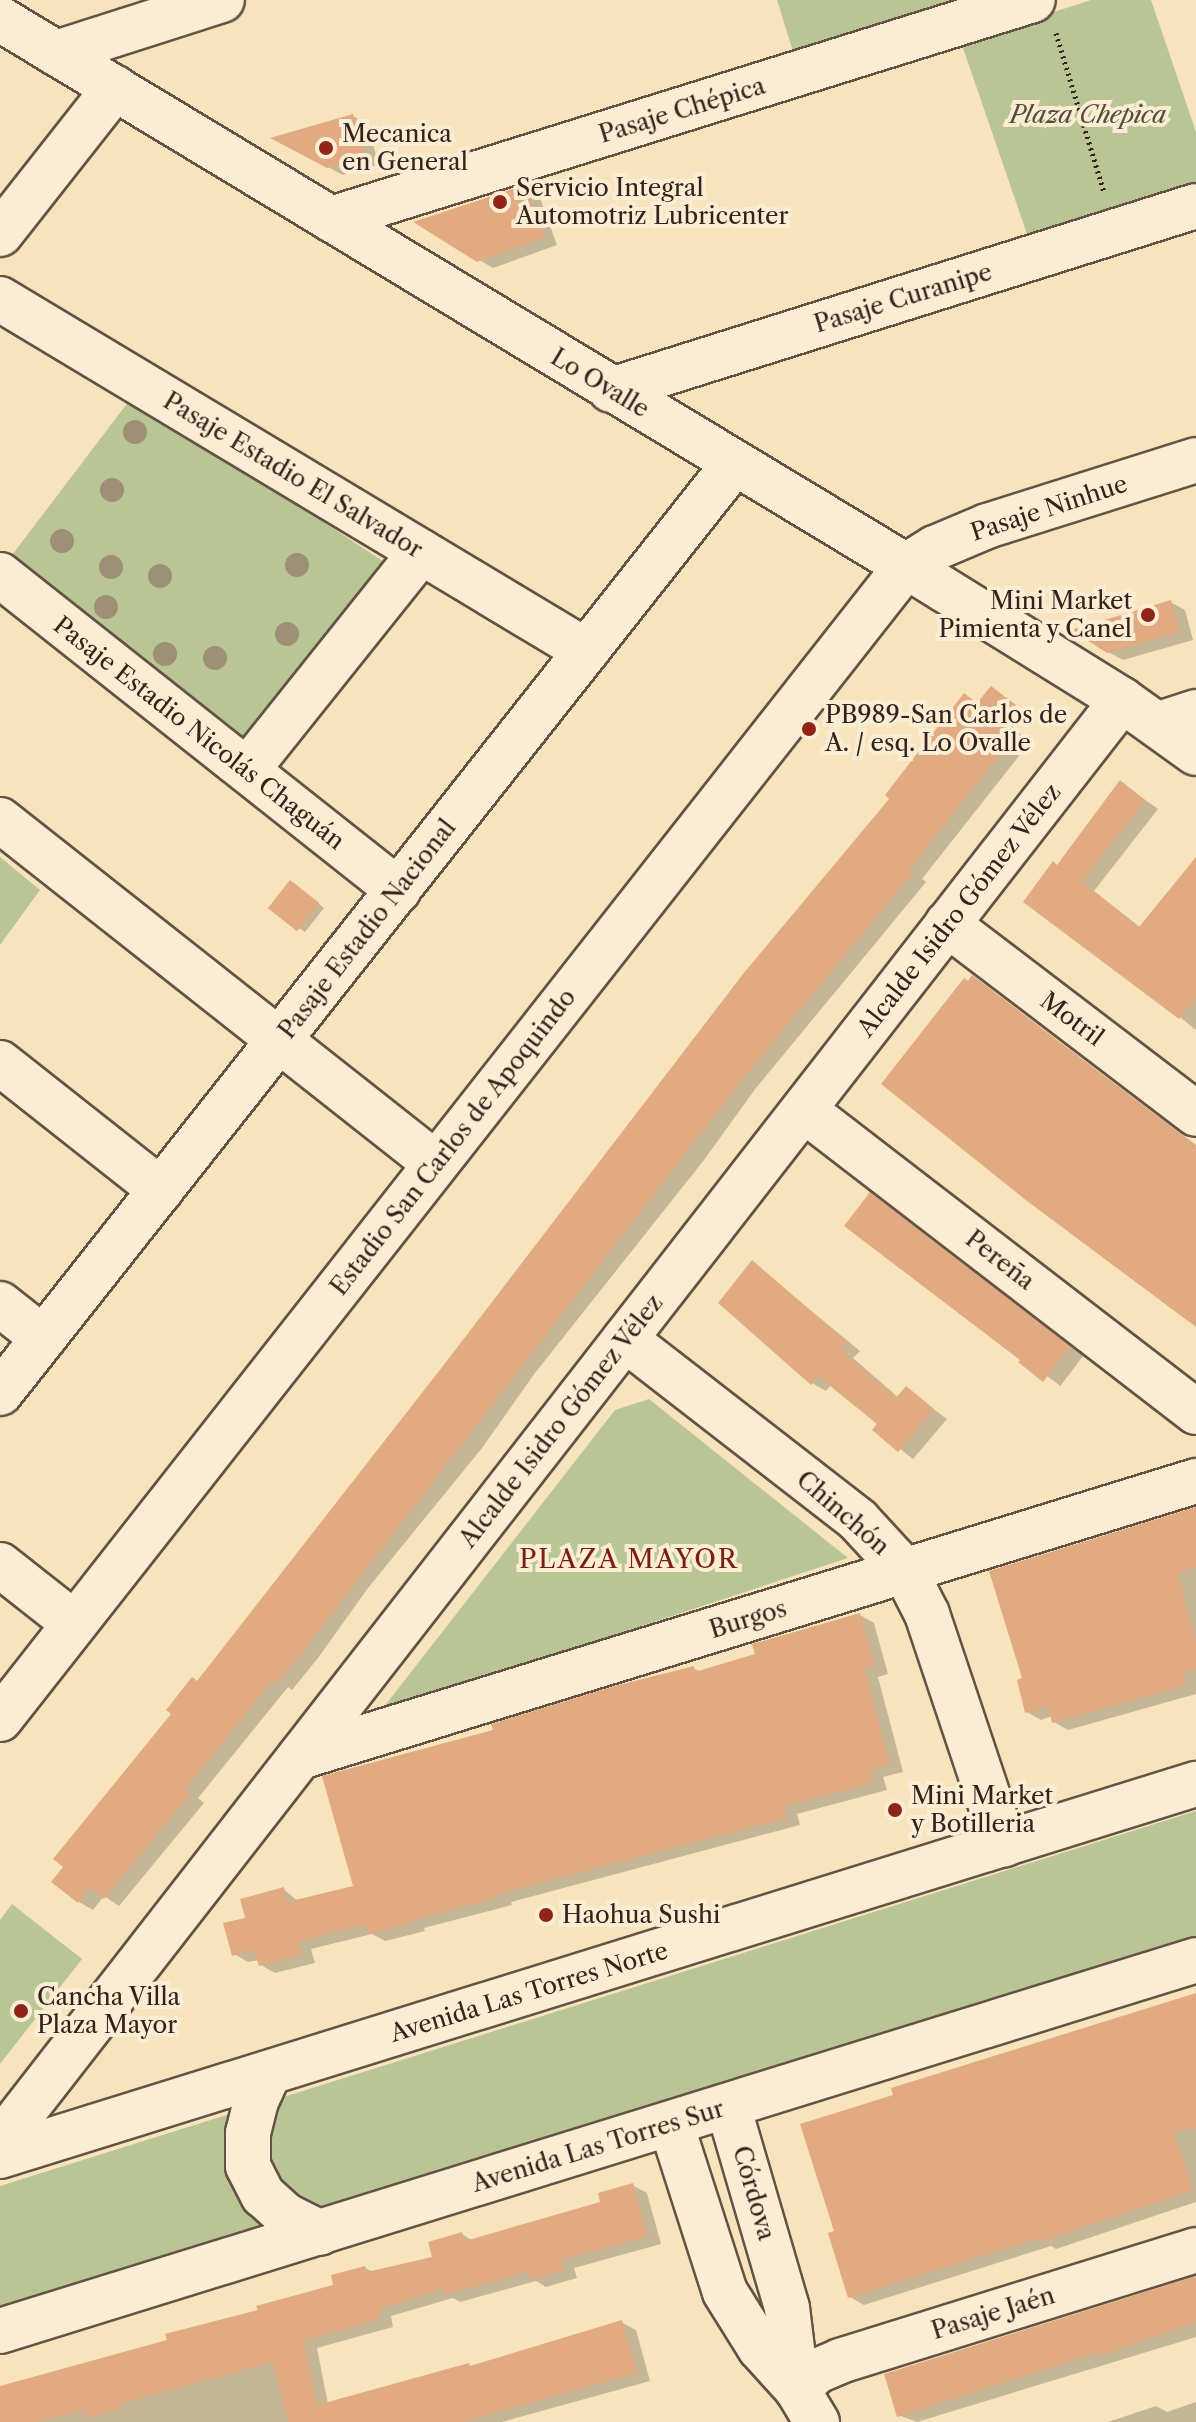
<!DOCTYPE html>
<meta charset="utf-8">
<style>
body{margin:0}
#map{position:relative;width:1196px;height:2422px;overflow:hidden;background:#f7e4bd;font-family:"Libre Caslon Text",serif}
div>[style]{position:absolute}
.green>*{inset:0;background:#b9c594}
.shadow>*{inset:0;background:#0003;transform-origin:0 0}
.building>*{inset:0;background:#e2aa80;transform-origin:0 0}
.path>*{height:5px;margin-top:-2.5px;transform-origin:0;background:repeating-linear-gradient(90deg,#33231d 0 2px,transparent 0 6px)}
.roads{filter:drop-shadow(2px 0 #645345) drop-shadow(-2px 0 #645345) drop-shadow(0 2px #645345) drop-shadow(0 -2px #645345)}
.minor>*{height:44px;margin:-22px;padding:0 22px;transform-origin:22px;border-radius:22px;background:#faedd4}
.tertiary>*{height:44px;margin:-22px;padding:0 22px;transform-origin:22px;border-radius:22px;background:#faedd4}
.trees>*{width:24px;height:24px;margin:-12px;border-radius:50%;background:#9d9076}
.dots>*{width:22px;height:22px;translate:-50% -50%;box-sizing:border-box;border:4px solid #faedd4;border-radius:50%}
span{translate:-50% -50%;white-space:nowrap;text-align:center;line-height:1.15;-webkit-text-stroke:8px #faedd4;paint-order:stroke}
.street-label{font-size:24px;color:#33231d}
.park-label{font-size:24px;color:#544c3b;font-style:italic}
.poi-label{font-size:24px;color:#33231d}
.left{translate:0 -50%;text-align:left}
.right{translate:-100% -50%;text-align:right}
.neighbourhood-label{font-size:26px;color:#7a1f14;letter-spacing:2px}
</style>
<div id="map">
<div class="green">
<i style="clip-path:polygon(777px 0,967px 0,796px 61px)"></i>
<i style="clip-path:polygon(1091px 0,1151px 0,1196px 132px,1196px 187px,1029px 240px,961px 42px)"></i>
<i style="clip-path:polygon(132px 397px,386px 563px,237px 747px,6px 563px)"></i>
<i style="clip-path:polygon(0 857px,40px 890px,0 945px)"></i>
<i style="clip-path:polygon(649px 1399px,848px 1558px,380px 1712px,615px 1410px)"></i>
<i style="clip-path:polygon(1196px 1811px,1196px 1940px,666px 2106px,0 2306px,0 2186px)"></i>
<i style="clip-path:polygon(12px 1904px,82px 1959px,0 2064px,0 1920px)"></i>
</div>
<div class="shadow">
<i style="clip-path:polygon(353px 116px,367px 124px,379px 165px,343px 175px,275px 138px)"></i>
<i style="clip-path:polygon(525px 187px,539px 195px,557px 245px,493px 268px,417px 223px)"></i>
<i style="clip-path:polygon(1170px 602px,1185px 610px,1193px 640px,1123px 660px,1108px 652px)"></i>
<i style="clip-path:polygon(991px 688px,1028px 715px,1016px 730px,1030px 742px,922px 879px,926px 882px,756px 1088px,704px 1160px,535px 1373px,482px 1448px,368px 1588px,318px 1658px,292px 1690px,288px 1687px,198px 1798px,204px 1803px,119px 1906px,104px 1896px,93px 1910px,79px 1902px,198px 1682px,892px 798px,965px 696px,979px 704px)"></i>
<i style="clip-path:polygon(1121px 783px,1158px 809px,1094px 891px,1141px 928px,1196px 858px,1196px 1030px,1115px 966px,1058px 867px)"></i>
<i style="clip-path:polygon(297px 886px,324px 908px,305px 932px,299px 928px)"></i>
<i style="clip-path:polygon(973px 977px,1196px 1145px,1196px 1325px,968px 983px)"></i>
<i style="left:870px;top:1195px;width:267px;height:38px;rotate:37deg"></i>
<i style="clip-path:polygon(752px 1262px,860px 1351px,853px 1358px,899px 1398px,907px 1389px,947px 1419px,913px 1459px,875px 1429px,880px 1423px,832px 1384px,826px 1391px,812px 1383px)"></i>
<i style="clip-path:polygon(1196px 1509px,1196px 1694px,1068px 1730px,1054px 1722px,1052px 1716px,1041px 1720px,1027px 1712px)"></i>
<i style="clip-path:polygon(860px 1615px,874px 1623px,888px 1674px,878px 1677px,903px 1772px,883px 1777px,887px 1790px,797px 1814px,800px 1825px,511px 1902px,512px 1905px,424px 1928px,425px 1931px,385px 1941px,372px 1934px,311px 1949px,315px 1963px,275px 1973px,261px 1965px,259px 1960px,248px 1962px,234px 1954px,247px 1919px,283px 1889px,298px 1901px,356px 1888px,495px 1732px,693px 1668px,701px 1672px,758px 1656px)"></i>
<i style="clip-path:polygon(1196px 1993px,1196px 2202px,1056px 2249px,1051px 2246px,864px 2305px,850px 2297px)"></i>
<i style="clip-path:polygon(632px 2185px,647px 2193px,661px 2244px,574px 2268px,577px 2278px,546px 2287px,536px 2281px,460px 2302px,453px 2298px,391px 2316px,393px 2327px,317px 2348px,328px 2404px,469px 2365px,473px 2367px,621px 2322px,636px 2330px,650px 2381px,502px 2422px,0 2422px,0 2388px,169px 2342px,335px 2286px,365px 2268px,373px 2272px,434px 2258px,462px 2234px,473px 2241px,603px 2204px)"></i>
<i style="clip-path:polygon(1196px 2278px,1196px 2337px,917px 2422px,898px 2415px)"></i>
<i style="clip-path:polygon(1196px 2402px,1196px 2422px,1108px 2422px,1156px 2406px,1167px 2412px)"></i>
</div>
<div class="building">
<i style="clip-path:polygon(353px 114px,366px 157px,327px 168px,270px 138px)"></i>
<i style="clip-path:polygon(525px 185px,545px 237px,477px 262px,413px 222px)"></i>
<i style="clip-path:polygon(1171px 600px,1180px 632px,1107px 653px,1071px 630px)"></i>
<i style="clip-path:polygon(991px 686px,1016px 705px,1003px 721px,1017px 733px,909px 870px,913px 873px,742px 1080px,304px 1650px,277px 1684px,273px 1680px,186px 1789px,191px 1793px,164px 1826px,104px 1899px,90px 1888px,78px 1903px,51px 1882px,63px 1867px,53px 1859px,171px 1714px,166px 1710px,192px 1677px,197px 1681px,446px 1362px,743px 974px,889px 799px,885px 795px,964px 693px,977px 703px)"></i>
<i style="clip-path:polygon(1120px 780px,1145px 800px,1082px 882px,1139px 927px,1196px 857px,1196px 999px,1179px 1019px,1023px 902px,1053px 861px,1057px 865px)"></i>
<i style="left:290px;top:880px;width:37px;height:36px;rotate:38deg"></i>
<i style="clip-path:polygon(972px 975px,1196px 1146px,1196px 1327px,1027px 1201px,881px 1084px,964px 978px,968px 981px)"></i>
<i style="clip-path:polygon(870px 1192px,1070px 1346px,1043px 1382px,1018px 1362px,1020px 1360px,844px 1226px)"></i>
<i style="clip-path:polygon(752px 1260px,847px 1342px,840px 1349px,896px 1398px,906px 1386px,934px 1409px,898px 1452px,872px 1430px,877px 1424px,818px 1376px,811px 1385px,718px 1303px)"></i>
<i style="clip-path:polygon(1196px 1507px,1196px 1567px,1178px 1573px,1196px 1641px,1196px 1669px,1183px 1672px,1186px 1685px,1052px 1723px,1048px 1707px,1025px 1713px,1017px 1680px,1022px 1678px,989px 1571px)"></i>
<i style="clip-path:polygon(860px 1613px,875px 1666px,865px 1669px,890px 1765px,870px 1770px,874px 1783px,784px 1806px,787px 1818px,498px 1894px,499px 1897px,411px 1921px,412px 1923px,369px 1934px,366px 1924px,298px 1942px,302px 1955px,259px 1966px,254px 1950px,232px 1956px,223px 1923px,245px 1918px,240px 1899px,284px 1887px,287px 1902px,353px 1886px,322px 1776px,493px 1730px,491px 1724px,615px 1686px,694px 1666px,695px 1672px,755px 1654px,752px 1644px)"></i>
<i style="clip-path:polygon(1196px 1993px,1196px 2128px,1174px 2132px,1193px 2190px,1040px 2242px,1039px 2238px,848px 2298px,828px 2233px,834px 2231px,800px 2124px,893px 2095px,891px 2088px)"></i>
<i style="clip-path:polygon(633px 2183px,648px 2236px,561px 2260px,564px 2271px,530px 2280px,528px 2272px,444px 2295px,442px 2289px,378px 2309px,380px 2319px,304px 2341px,317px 2405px,469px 2363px,470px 2366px,622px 2320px,637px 2373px,462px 2422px,288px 2422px,273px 2362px,120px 2404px,122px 2409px,87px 2418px,85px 2410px,36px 2422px,0 2422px,0 2386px,167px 2340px,165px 2334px,258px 2310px,256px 2306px,333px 2285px,331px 2275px,365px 2266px,367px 2272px,432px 2257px,428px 2242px,462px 2232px,465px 2241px,600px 2202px,598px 2193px)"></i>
<i style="clip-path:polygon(1196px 2276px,1196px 2322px,1100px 2356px,1099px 2352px,897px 2417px,884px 2374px)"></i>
</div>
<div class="path">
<i style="left:1056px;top:33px;width:166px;rotate:73.2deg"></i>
</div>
<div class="roads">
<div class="minor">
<i style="left:56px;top:53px;width:174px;rotate:-17.7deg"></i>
<i style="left:331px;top:219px;width:735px;rotate:-17.33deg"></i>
<i style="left:0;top:234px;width:186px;rotate:-51.8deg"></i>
<i style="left:0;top:299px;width:684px;rotate:30.99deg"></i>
<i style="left:611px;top:390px;width:613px;rotate:-17.46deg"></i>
<i style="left:0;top:575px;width:508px;rotate:38.36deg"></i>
<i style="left:1159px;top:724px;width:39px;rotate:-18deg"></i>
<i style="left:247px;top:770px;width:279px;rotate:-51.4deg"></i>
<i style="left:0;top:820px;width:555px;rotate:38.27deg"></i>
<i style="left:947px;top:924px;width:313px;rotate:37.3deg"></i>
<i style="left:0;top:1063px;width:205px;rotate:38.3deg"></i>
<i style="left:804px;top:1110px;width:495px;rotate:37.6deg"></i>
<i style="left:0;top:1304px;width:55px;rotate:38.3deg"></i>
<i style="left:625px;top:1339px;width:295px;rotate:37.8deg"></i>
<i style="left:858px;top:1520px;width:69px;rotate:47.3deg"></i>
<i style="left:905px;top:1571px;width:48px;rotate:62.9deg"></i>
<i style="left:927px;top:1614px;width:243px;rotate:71.5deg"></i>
<i style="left:0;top:1393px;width:1184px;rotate:-51.69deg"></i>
<i style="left:0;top:1565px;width:95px;rotate:38.2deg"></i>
<i style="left:0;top:1719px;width:1466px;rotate:-51.84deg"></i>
<i style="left:906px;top:566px;width:34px;rotate:-32deg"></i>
<i style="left:935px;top:548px;width:56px;rotate:-22.9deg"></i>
<i style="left:987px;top:526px;width:219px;rotate:-17.5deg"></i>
<i style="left:300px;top:1757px;width:938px;rotate:-17.12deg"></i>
<i style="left:728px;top:2106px;width:210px;rotate:73.7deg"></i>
<i style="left:787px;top:2308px;width:82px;rotate:83deg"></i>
<i style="left:671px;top:2124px;width:176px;rotate:72.2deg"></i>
<i style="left:725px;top:2292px;width:66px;rotate:58deg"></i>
<i style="left:760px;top:2348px;width:55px;rotate:47.9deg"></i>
<i style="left:797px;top:2389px;width:39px;rotate:59deg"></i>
<i style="left:0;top:2142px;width:1827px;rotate:-52.11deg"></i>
<i style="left:797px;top:2389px;width:27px;rotate:-42deg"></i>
<i style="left:817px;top:2371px;width:25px;rotate:-23deg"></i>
<i style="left:840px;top:2361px;width:373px;rotate:-17.3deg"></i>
</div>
<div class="tertiary">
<i style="left:0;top:19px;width:1058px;rotate:31.12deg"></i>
<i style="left:906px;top:566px;width:254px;rotate:31.8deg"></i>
<i style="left:1122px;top:700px;width:91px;rotate:35.6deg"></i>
<i style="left:269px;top:2073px;width:31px;rotate:115deg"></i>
<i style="left:256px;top:2101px;width:33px;rotate:104deg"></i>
<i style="left:248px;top:2133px;width:33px;rotate:90deg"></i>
<i style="left:248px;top:2166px;width:33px;rotate:63deg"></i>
<i style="left:263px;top:2195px;width:30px;rotate:42deg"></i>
<i style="left:285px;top:2215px;width:39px;rotate:27deg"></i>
<i style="left:0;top:2156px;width:1253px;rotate:-17.28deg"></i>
<i style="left:0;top:2331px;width:1252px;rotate:-17.23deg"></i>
</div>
</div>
<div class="trees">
<i style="left:135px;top:432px"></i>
<i style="left:112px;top:490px"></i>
<i style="left:62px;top:541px"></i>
<i style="left:297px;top:565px"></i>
<i style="left:111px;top:567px"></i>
<i style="left:160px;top:576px"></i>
<i style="left:106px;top:607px"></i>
<i style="left:287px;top:634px"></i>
<i style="left:165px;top:654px"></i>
<i style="left:215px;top:658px"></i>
</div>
<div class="dots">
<i style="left:326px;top:148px;background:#8f2418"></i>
<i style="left:500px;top:202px;background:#8f2418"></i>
<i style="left:1148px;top:615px;background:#8f2418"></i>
<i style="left:809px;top:729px;background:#8f2418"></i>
<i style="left:895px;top:1810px;background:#8f2418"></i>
<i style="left:546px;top:1915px;background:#8f2418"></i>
<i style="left:21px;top:2011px;background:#8f2418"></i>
</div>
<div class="street-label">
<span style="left:682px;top:110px;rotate:-17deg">Pasaje Chépica</span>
<span style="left:903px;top:298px;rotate:-17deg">Pasaje Curanipe</span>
<span style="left:600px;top:383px;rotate:31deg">Lo Ovalle</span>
<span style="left:293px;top:475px;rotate:31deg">Pasaje Estadio El Salvador</span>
<span style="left:1049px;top:508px;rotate:-18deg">Pasaje Ninhue</span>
<span style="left:199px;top:733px;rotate:38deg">Pasaje Estadio Nicolás Chaguán</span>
<span style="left:959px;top:910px;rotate:-52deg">Alcalde Isidro Gómez Vélez</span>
<span style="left:367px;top:929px;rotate:-52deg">Pasaje Estadio Nacional</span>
<span style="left:1072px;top:1019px;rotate:37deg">Motril</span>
<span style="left:453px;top:1142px;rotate:-52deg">Estadio San Carlos de Apoquindo</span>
<span style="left:1000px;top:1260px;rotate:38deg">Pereña</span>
<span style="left:561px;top:1421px;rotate:-52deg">Alcalde Isidro Gómez Vélez</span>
<span style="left:843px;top:1513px;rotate:41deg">Chinchón</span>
<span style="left:748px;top:1619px;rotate:-17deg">Burgos</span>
<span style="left:529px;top:1992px;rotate:-17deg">Avenida Las Torres Norte</span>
<span style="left:598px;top:2146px;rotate:-17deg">Avenida Las Torres Sur</span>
<span style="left:754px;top:2193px;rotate:74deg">Córdova</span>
<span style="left:993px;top:2313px;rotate:-17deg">Pasaje Jaén</span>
</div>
<div class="park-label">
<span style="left:1088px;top:115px">Plaza Chepica</span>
</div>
<div class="poi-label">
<span class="left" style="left:342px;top:148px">Mecanica<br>en General</span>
<span class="left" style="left:516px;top:202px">Servicio Integral<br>Automotriz Lubricenter</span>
<span class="right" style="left:1132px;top:615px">Mini Market<br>Pimienta y Canel</span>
<span class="left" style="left:825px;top:729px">PB989-San Carlos de<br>A. / esq. Lo Ovalle</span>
<span class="left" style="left:911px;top:1810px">Mini Market<br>y Botilleria</span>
<span class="left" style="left:562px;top:1915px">Haohua Sushi</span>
<span class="left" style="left:37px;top:2011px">Cancha Villa<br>Plaza Mayor</span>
</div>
<div class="neighbourhood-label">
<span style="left:629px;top:1560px">PLAZA MAYOR</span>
</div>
</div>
